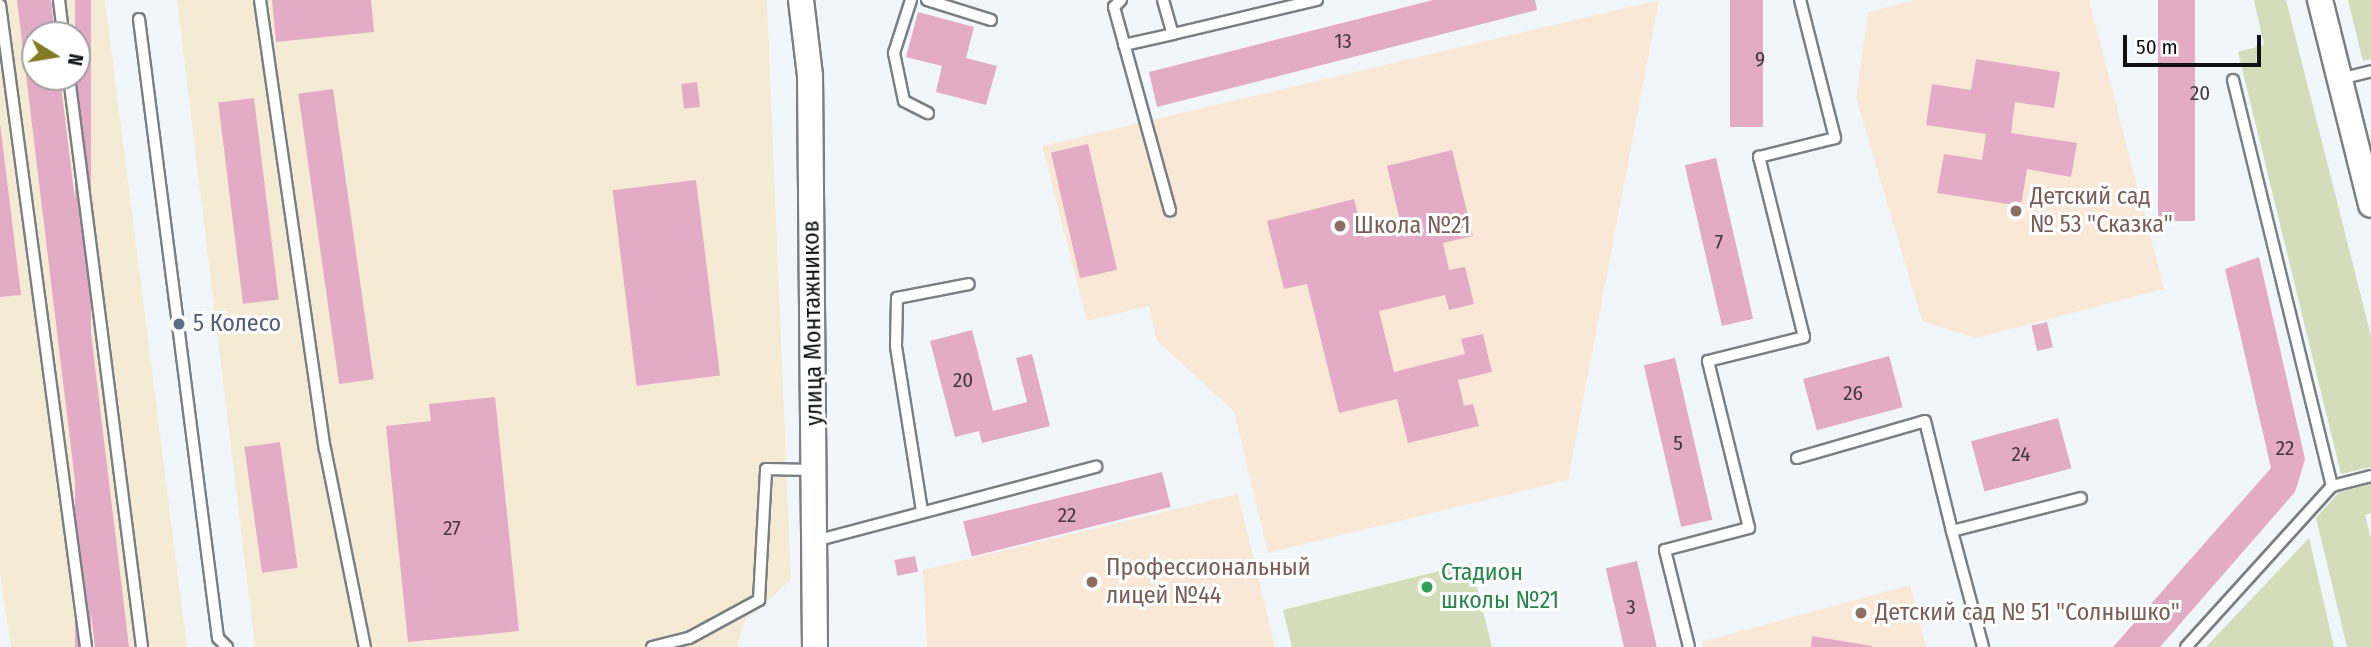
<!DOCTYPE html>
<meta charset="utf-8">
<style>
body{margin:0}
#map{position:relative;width:2371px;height:647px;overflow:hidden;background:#f1f6fb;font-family:"Fira Sans Condensed",sans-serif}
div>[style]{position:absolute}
.industrial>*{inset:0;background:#f5ebd5}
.education>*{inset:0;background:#fae8d7}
.green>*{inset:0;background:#d4dcba}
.building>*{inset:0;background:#e4abc7;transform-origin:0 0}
.roads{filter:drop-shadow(2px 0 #7a7f83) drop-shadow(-2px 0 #7a7f83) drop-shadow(0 2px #7a7f83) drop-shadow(0 -2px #7a7f83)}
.service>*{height:10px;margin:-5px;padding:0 5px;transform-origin:5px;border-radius:5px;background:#fff}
.tertiary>*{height:24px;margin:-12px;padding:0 12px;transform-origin:12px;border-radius:12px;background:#fff}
.dots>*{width:19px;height:19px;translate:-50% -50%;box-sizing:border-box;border:4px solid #fff;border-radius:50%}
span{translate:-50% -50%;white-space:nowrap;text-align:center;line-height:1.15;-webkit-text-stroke:6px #fff;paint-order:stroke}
.number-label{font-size:21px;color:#44383f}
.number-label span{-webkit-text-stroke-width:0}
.education-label{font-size:24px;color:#785e54}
.left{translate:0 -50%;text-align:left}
.street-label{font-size:24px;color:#0f1112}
.service-label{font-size:24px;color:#4e5e75}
.leisure-label{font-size:24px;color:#27864d}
.north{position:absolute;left:21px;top:21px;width:70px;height:70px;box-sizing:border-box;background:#fff;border:2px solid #9fa0a0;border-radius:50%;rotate:101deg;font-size:19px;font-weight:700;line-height:28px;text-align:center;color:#0f1112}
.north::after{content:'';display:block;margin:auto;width:24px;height:32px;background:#837c22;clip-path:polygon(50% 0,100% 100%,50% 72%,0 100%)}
.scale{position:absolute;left:2123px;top:35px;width:138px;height:32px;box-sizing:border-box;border:4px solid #0f1112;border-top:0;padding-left:9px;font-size:21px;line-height:24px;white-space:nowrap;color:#0f1112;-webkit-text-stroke:5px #fff;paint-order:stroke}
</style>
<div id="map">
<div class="industrial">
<i style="clip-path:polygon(evenodd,0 0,105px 0,187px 647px,11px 647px,0 575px,0 0,35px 35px,77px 35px,77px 77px,35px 77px,35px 35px)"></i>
<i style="clip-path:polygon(177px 0,767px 0,791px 580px,745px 620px,737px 647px,255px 647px)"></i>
</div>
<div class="education">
<i style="clip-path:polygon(1659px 0,1568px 480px,1268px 553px,1234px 411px,1157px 341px,1149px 306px,1087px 321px,1042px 146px)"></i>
<i style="clip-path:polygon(1914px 0,2089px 0,2164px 289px,1976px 338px,1922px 321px,1856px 98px,1868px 12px)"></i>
<i style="clip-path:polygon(1238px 494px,1275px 647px,927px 647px,923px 570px)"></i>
<i style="clip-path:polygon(1910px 585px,1926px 647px,1703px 647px,1701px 642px)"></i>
</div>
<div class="green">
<i style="clip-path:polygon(2254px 0,2286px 0,2371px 336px,2371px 467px,2341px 474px,2238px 52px,2264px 45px)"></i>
<i style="clip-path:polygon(2348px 0,2371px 0,2371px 59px,2363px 61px)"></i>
<i style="clip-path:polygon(2371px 484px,2371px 513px,2365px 515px,2371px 539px,2371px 647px,2347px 647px,2316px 518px,2339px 492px)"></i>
<i style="clip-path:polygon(2309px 538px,2334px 647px,2206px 647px)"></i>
<i style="clip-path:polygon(1471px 563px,1492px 647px,1292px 647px,1283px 610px)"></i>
</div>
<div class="building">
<i style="clip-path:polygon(17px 0,51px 0,55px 35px,35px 35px,35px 77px,60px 77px,129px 647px,95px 647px)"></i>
<i style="left:75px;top:0;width:16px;height:652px"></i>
<i style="clip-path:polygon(272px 0,371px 0,374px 32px,276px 42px)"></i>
<i style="clip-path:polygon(1433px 0,1535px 0,1537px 10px,1157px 107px,1149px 72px)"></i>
<i style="left:1730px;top:0;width:33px;height:127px"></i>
<i style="left:2158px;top:0;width:37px;height:221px"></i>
<i style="clip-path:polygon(918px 12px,974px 27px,966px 58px,997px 66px,986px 105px,936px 92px,942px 66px,906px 57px)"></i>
<i style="clip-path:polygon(1976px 59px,2060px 72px,2054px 108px,2015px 102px,2011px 133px,2077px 143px,2071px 177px,2027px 169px,2021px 206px,1937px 193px,1944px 154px,1982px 160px,1986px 134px,1926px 125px,1932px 84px,1971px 90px)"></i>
<i style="left:697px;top:82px;width:25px;height:16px;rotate:83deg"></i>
<i style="left:333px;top:89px;width:293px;height:35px;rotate:82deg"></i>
<i style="left:254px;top:98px;width:203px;height:36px;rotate:83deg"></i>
<i style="clip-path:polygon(0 123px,21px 295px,0 297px)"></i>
<i style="left:1088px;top:144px;width:129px;height:38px;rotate:77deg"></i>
<i style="clip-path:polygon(1452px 150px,1473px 236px,1443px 243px,1449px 270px,1465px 267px,1474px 304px,1449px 310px,1445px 295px,1379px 311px,1394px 372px,1465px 354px,1461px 339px,1483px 334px,1492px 372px,1458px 380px,1464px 406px,1473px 404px,1479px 426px,1408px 443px,1397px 399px,1339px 413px,1307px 284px,1284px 289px,1267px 221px,1354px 199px,1364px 238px,1402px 229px,1387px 166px)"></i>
<i style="left:1716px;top:158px;width:165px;height:32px;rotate:77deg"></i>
<i style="left:696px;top:180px;width:197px;height:84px;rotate:83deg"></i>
<i style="clip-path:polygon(2259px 257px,2305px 459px,2295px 492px,2160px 647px,2113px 647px,2271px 468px,2225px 269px)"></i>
<i style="left:2047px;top:322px;width:26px;height:16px;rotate:77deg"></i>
<i style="clip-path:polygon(972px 330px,993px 411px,1027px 402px,1016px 358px,1032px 354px,1050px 426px,982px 443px,979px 431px,955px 437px,930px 341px)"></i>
<i style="left:1889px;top:356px;width:53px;height:89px;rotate:75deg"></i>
<i style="left:1675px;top:358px;width:166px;height:32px;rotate:77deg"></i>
<i style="clip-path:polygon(495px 397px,519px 631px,408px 642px,386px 426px,431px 421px,429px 404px)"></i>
<i style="left:2058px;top:418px;width:52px;height:90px;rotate:75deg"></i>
<i style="left:280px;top:442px;width:127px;height:36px;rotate:82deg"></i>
<i style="left:1162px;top:472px;width:36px;height:205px;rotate:76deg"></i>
<i style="left:915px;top:556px;width:16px;height:21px;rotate:79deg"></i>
<i style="left:1637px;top:561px;width:88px;height:32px;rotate:77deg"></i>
<i style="clip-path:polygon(1812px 636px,1872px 646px,1872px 647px,1811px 647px)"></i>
</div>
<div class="roads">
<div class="service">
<i style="left:59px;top:0;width:35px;rotate:83deg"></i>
<i style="left:260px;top:0;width:454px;rotate:81.8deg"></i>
<i style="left:325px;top:449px;width:202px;rotate:78.6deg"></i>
<i style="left:911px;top:0;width:56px;rotate:107.8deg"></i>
<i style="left:894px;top:53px;width:49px;rotate:78.2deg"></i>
<i style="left:904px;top:101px;width:27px;rotate:27deg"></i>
<i style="left:927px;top:0;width:67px;rotate:17.4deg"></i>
<i style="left:1121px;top:0;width:10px;rotate:135deg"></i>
<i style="left:1114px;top:7px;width:211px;rotate:74.6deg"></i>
<i style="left:1163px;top:0;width:35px;rotate:74deg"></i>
<i style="left:1173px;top:34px;width:148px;rotate:-13.3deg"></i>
<i style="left:0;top:5px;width:648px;rotate:82.37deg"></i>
<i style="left:139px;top:19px;width:624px;rotate:82.73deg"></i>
<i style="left:218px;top:638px;width:13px;rotate:45deg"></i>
<i style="left:1124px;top:45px;width:50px;rotate:-12.7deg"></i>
<i style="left:69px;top:77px;width:575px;rotate:82.7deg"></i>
<i style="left:2340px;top:79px;width:32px;rotate:-14deg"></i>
<i style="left:2233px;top:80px;width:418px;rotate:76.3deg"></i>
<i style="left:1797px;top:458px;width:133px;rotate:-16.1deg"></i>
<i style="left:1925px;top:421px;width:113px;rotate:76.2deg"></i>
<i style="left:922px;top:511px;width:167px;rotate:-99deg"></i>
<i style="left:896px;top:346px;width:48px;rotate:-88.8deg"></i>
<i style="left:897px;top:298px;width:73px;rotate:-11deg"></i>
<i style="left:815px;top:541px;width:291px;rotate:-14.8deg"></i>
<i style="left:652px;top:647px;width:38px;rotate:-14deg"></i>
<i style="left:689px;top:638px;width:80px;rotate:-28.5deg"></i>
<i style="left:759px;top:600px;width:131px;rotate:-86.9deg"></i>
<i style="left:766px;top:469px;width:45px;rotate:1.3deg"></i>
<i style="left:1689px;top:647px;width:100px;rotate:-103.9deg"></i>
<i style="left:1665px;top:550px;width:87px;rotate:-14.7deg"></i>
<i style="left:1749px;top:528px;width:172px;rotate:-103.8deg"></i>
<i style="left:1708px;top:361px;width:99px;rotate:-14deg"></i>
<i style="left:1804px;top:337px;width:186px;rotate:-104deg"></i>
<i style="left:1759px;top:157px;width:78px;rotate:-14deg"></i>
<i style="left:1835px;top:138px;width:142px;rotate:-104.2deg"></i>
<i style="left:1983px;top:647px;width:120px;rotate:-105deg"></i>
<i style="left:1952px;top:531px;width:133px;rotate:-14.3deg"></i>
<i style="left:2186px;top:647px;width:217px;rotate:-47.8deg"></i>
<i style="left:2332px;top:486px;width:40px;rotate:-14.4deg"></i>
</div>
<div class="tertiary">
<i style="left:801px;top:0;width:77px;rotate:83.2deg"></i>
<i style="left:810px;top:76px;width:571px;rotate:89.5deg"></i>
<i style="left:2320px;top:0;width:211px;rotate:76deg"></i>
</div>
</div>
<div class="dots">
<i style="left:2016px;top:211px;background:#8d6e63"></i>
<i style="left:1340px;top:226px;background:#8d6e63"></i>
<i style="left:179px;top:324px;background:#5c6f8a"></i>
<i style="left:1092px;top:582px;background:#8d6e63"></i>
<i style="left:1427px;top:587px;background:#2e9e5b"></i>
<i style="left:1861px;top:613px;background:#8d6e63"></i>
</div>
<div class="number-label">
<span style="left:1343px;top:41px">13</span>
<span style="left:1760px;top:59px">9</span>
<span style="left:2200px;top:93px">20</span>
<span style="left:1719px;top:242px">7</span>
<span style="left:963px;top:380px">20</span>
<span style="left:1853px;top:393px">26</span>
<span style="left:1678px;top:443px">5</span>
<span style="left:2285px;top:448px">22</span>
<span style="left:2021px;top:454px">24</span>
<span style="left:1067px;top:515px">22</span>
<span style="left:452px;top:528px">27</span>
<span style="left:1631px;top:607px">3</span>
</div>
<div class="education-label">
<span class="left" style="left:2030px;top:211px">Детский сад<br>№ 53 "Сказка"</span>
<span class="left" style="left:1354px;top:226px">Школа №21</span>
<span class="left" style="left:1106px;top:582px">Профессиональный<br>лицей №44</span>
<span class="left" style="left:1875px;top:613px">Детский сад № 51 "Солнышко"</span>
</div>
<div class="street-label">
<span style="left:813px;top:323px;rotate:-91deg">улица Монтажников</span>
</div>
<div class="service-label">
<span class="left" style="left:193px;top:324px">5 Колесо</span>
</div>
<div class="leisure-label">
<span class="left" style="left:1441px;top:587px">Стадион<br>школы №21</span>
</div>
<div class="north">N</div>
<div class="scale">50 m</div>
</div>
